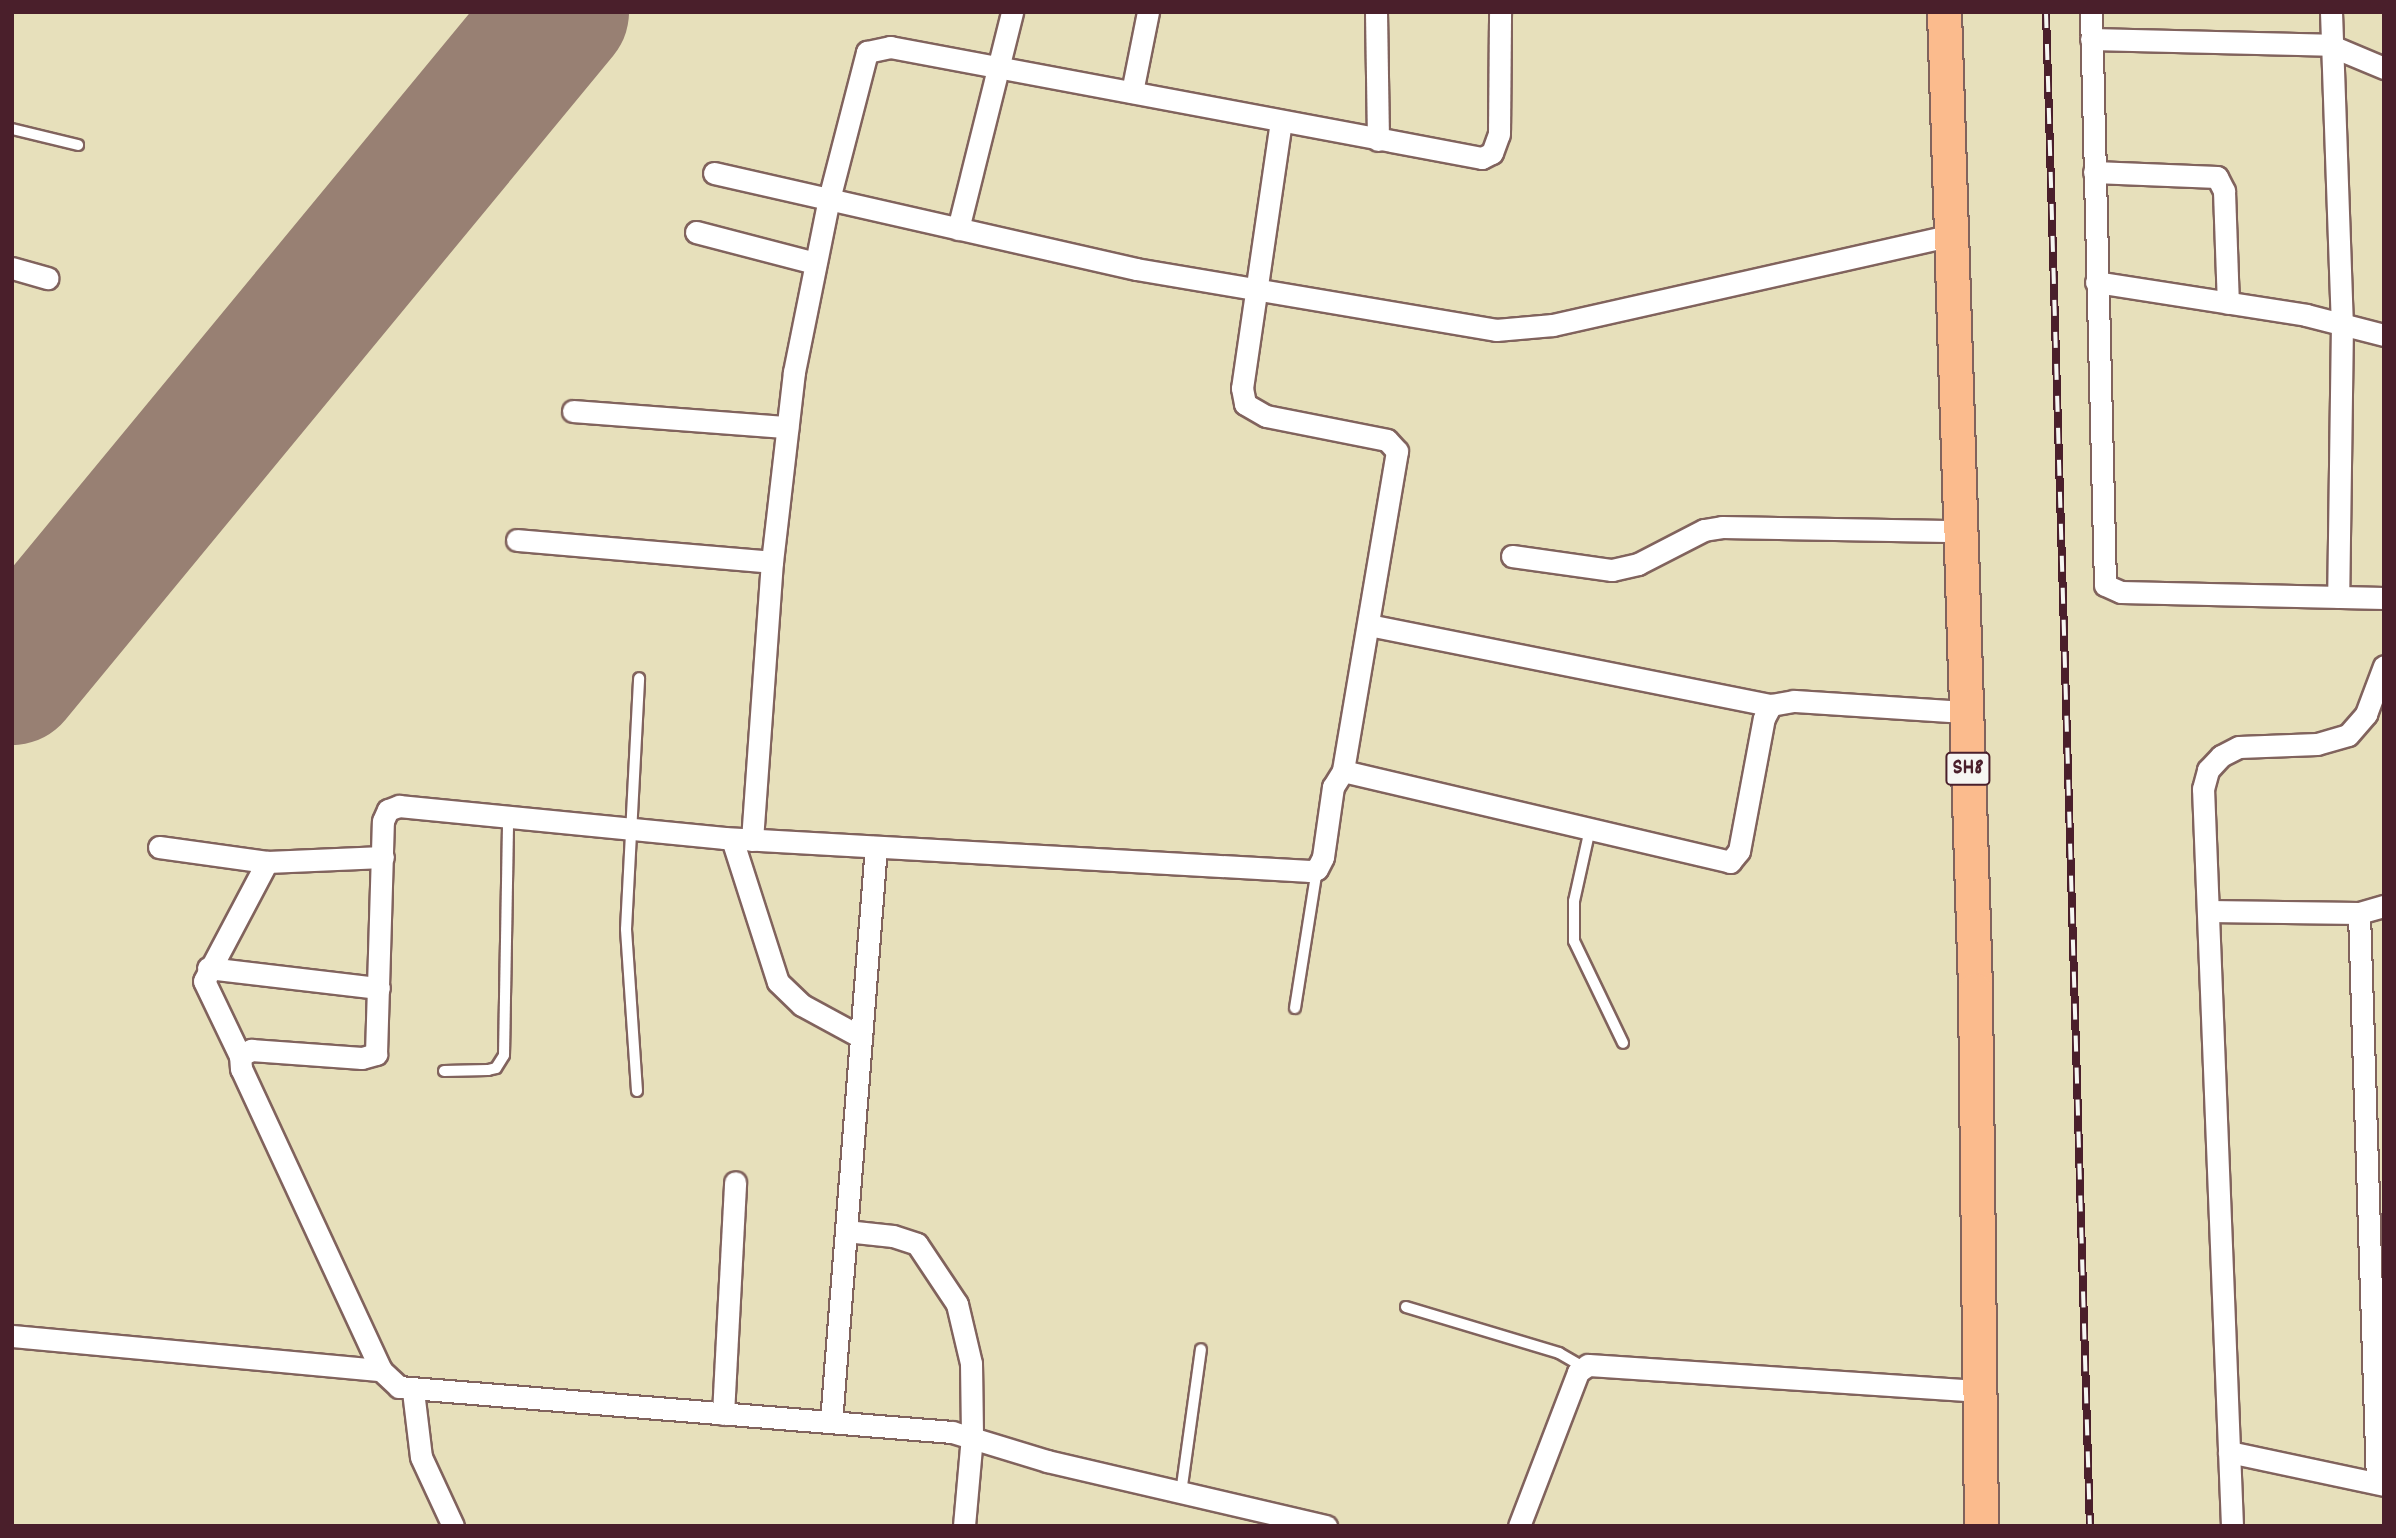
<!DOCTYPE html>
<style>
body{margin:0}
#map{position:relative;width:2396px;height:1538px;overflow:hidden;background:#e7e0bb;font-family:Dekko,sans-serif}
div>[style]{position:absolute}
.runway>*{height:138px;margin:-69px;padding:0 69px;transform-origin:69px;border-radius:69px;background:#988073}
.roads{filter:drop-shadow(2px 0 #81635d) drop-shadow(-2px 0 #81635d) drop-shadow(0 2px #81635d) drop-shadow(0 -2px #81635d)}
.lane>*{height:10px;margin:-5px;padding:0 5px;transform-origin:5px;border-radius:5px;background:#fff}
.street>*{height:21px;margin:-10.5px;padding:0 10.5px;transform-origin:10.5px;border-radius:10.5px;background:#fff}
.primary>*{height:33px;margin:-16.5px;padding:0 16.5px;transform-origin:16.5px;border-radius:16.5px;background:#fbbb8d}
.rail>*{height:8px;margin-top:-4px;transform-origin:0;background:repeating-linear-gradient(90deg,#f6f6f2 0 16px,#4a1f2b 0 32px);box-sizing:border-box;border-block:2px solid #4a1f2b}
span{translate:-50% -50%;white-space:nowrap;text-align:center;line-height:1.15;-webkit-text-stroke:5px #f6f6f2;paint-order:stroke}
.shield-label span{padding:2px 5px;background:#f6f6f2;border:2px solid;border-radius:5px;-webkit-text-stroke-width:0}
.shield-label{font-size:23px;color:#4a1f2b;font-weight:700}
.frame{position:absolute;inset:0;border:14px solid #4a1f2b;pointer-events:none}
</style>
<div id="map">
<div class="runway">
<i style="left:12px;top:676px;width:861px;rotate:-50.47deg"></i>
</div>
<div class="roads">
<div class="lane">
<i style="left:12px;top:129px;width:68px;rotate:13.6deg"></i>
<i style="left:1590px;top:829px;width:74px;rotate:102.5deg"></i>
<i style="left:1574px;top:901px;width:40px;rotate:90deg"></i>
<i style="left:1574px;top:941px;width:113px;rotate:64.3deg"></i>
<i style="left:1295px;top:1008px;width:141px;rotate:-81deg"></i>
<i style="left:444px;top:1071px;width:44px;rotate:-1.3deg"></i>
<i style="left:488px;top:1070px;width:8px;rotate:-14deg"></i>
<i style="left:496px;top:1068px;width:15px;rotate:-58deg"></i>
<i style="left:504px;top:1055px;width:238px;rotate:-89deg"></i>
<i style="left:637px;top:1091px;width:162px;rotate:-93.9deg"></i>
<i style="left:626px;top:929px;width:251px;rotate:-87deg"></i>
<i style="left:1406px;top:1307px;width:160px;rotate:16.7deg"></i>
<i style="left:1559px;top:1353px;width:28px;rotate:30deg"></i>
<i style="left:1181px;top:1493px;width:145px;rotate:-82.1deg"></i>
</div>
<div class="street">
<i style="left:1376px;top:12px;width:128px;rotate:89.1deg"></i>
<i style="left:2091px;top:12px;width:573px;rotate:88.6deg"></i>
<i style="left:2105px;top:585px;width:17px;rotate:24deg"></i>
<i style="left:2121px;top:592px;width:263px;rotate:1.3deg"></i>
<i style="left:2331px;top:12px;width:311px;rotate:88deg"></i>
<i style="left:2342px;top:323px;width:274px;rotate:90.8deg"></i>
<i style="left:2091px;top:39px;width:238px;rotate:1.4deg"></i>
<i style="left:2329px;top:45px;width:60px;rotate:22.7deg"></i>
<i style="left:1132px;top:92px;width:82px;rotate:-78.7deg"></i>
<i style="left:1281px;top:121px;width:270px;rotate:98.3deg"></i>
<i style="left:1242px;top:388px;width:16px;rotate:79deg"></i>
<i style="left:1245px;top:404px;width:24px;rotate:30deg"></i>
<i style="left:1266px;top:416px;width:123px;rotate:11.2deg"></i>
<i style="left:1387px;top:440px;width:15px;rotate:48deg"></i>
<i style="left:1397px;top:451px;width:325px;rotate:99.6deg"></i>
<i style="left:2094px;top:172px;width:123px;rotate:2.3deg"></i>
<i style="left:2217px;top:177px;width:16px;rotate:63deg"></i>
<i style="left:2224px;top:191px;width:112px;rotate:88deg"></i>
<i style="left:714px;top:173px;width:433px;rotate:12.8deg"></i>
<i style="left:1136px;top:269px;width:365px;rotate:9.6deg"></i>
<i style="left:1496px;top:330px;width:57px;rotate:-5deg"></i>
<i style="left:1553px;top:325px;width:406px;rotate:-12.7deg"></i>
<i style="left:958px;top:229px;width:224px;rotate:-76deg"></i>
<i style="left:696px;top:232px;width:123px;rotate:14.6deg"></i>
<i style="left:12px;top:268px;width:37px;rotate:16deg"></i>
<i style="left:2096px;top:282px;width:213px;rotate:8.9deg"></i>
<i style="left:2306px;top:315px;width:81px;rotate:14.4deg"></i>
<i style="left:573px;top:411px;width:215px;rotate:4.3deg"></i>
<i style="left:517px;top:540px;width:256px;rotate:4.9deg"></i>
<i style="left:1512px;top:556px;width:101px;rotate:8deg"></i>
<i style="left:1612px;top:570px;width:27px;rotate:-13deg"></i>
<i style="left:1638px;top:564px;width:74px;rotate:-27.3deg"></i>
<i style="left:1704px;top:530px;width:18px;rotate:-9deg"></i>
<i style="left:1722px;top:527px;width:239px;rotate:1deg"></i>
<i style="left:1369px;top:625px;width:410px;rotate:11.3deg"></i>
<i style="left:732px;top:839px;width:150px;rotate:72.2deg"></i>
<i style="left:778px;top:982px;width:33px;rotate:44deg"></i>
<i style="left:802px;top:1005px;width:67px;rotate:28.5deg"></i>
<i style="left:752px;top:840px;width:279px;rotate:-85.9deg"></i>
<i style="left:772px;top:562px;width:191px;rotate:-83.4deg"></i>
<i style="left:794px;top:372px;width:177px;rotate:-78.6deg"></i>
<i style="left:829px;top:199px;width:152px;rotate:-75.5deg"></i>
<i style="left:867px;top:52px;width:24px;rotate:-12deg"></i>
<i style="left:890px;top:47px;width:602px;rotate:10.62deg"></i>
<i style="left:1482px;top:158px;width:11px;rotate:-27deg"></i>
<i style="left:1492px;top:153px;width:20px;rotate:-70deg"></i>
<i style="left:1499px;top:134px;width:122px;rotate:-89.5deg"></i>
<i style="left:159px;top:847px;width:109px;rotate:7.9deg"></i>
<i style="left:267px;top:862px;width:116px;rotate:-2.5deg"></i>
<i style="left:2208px;top:911px;width:151px;rotate:0.8deg"></i>
<i style="left:2359px;top:913px;width:26px;rotate:-16deg"></i>
<i style="left:2359px;top:913px;width:570px;rotate:88.19deg"></i>
<i style="left:208px;top:968px;width:172px;rotate:6.7deg"></i>
<i style="left:240px;top:1056px;width:83px;rotate:-115.6deg"></i>
<i style="left:204px;top:981px;width:135px;rotate:-62.1deg"></i>
<i style="left:846px;top:1231px;width:47px;rotate:6.1deg"></i>
<i style="left:893px;top:1236px;width:25px;rotate:18deg"></i>
<i style="left:917px;top:1244px;width:72px;rotate:56.3deg"></i>
<i style="left:957px;top:1304px;width:61px;rotate:76.7deg"></i>
<i style="left:971px;top:1363px;width:73px;rotate:89.2deg"></i>
<i style="left:972px;top:1436px;width:90px;rotate:95.1deg"></i>
<i style="left:12px;top:1336px;width:371px;rotate:5.3deg"></i>
<i style="left:413px;top:1391px;width:66px;rotate:83.1deg"></i>
<i style="left:421px;top:1457px;width:76px;rotate:65.1deg"></i>
<i style="left:723px;top:1414px;width:232px;rotate:-87deg"></i>
<i style="left:831px;top:1422px;width:577px;rotate:-85.53deg"></i>
<i style="left:2229px;top:1452px;width:158px;rotate:12deg"></i>
<i style="left:1326px;top:1526px;width:286px;rotate:-166.9deg"></i>
<i style="left:1047px;top:1461px;width:99px;rotate:-163deg"></i>
<i style="left:952px;top:1432px;width:555px;rotate:-175.35deg"></i>
<i style="left:399px;top:1387px;width:25px;rotate:-137deg"></i>
<i style="left:381px;top:1370px;width:332px;rotate:-114.9deg"></i>
<i style="left:241px;top:1069px;width:13px;rotate:-94deg"></i>
<i style="left:240px;top:1056px;width:13px;rotate:-29deg"></i>
<i style="left:251px;top:1050px;width:111px;rotate:4.1deg"></i>
<i style="left:362px;top:1058px;width:15px;rotate:-16deg"></i>
<i style="left:376px;top:1054px;width:233px;rotate:-88.3deg"></i>
<i style="left:383px;top:821px;width:12px;rotate:-66deg"></i>
<i style="left:388px;top:810px;width:12px;rotate:-20deg"></i>
<i style="left:399px;top:806px;width:327px;rotate:5.6deg"></i>
<i style="left:724px;top:838px;width:587px;rotate:3.22deg"></i>
<i style="left:1310px;top:871px;width:7px;rotate:-16deg"></i>
<i style="left:1317px;top:869px;width:13px;rotate:-63deg"></i>
<i style="left:1323px;top:857px;width:71px;rotate:-81.9deg"></i>
<i style="left:1333px;top:787px;width:19px;rotate:-58deg"></i>
<i style="left:1343px;top:771px;width:398px;rotate:13.2deg"></i>
<i style="left:1730px;top:862px;width:14px;rotate:-51deg"></i>
<i style="left:1739px;top:851px;width:135px;rotate:-79.4deg"></i>
<i style="left:1764px;top:718px;width:15px;rotate:-62deg"></i>
<i style="left:1771px;top:705px;width:23px;rotate:-10deg"></i>
<i style="left:1794px;top:701px;width:172px;rotate:3.7deg"></i>
<i style="left:1519px;top:1526px;width:165px;rotate:-69deg"></i>
<i style="left:1578px;top:1372px;width:12px;rotate:-35deg"></i>
<i style="left:1588px;top:1365px;width:391px;rotate:3.8deg"></i>
<i style="left:2232px;top:1526px;width:738px;rotate:-92.25deg"></i>
<i style="left:2203px;top:789px;width:20px;rotate:-75deg"></i>
<i style="left:2208px;top:770px;width:19px;rotate:-47deg"></i>
<i style="left:2221px;top:756px;width:20px;rotate:-27deg"></i>
<i style="left:2239px;top:747px;width:78px;rotate:-2.2deg"></i>
<i style="left:2317px;top:744px;width:32px;rotate:-16deg"></i>
<i style="left:2348px;top:735px;width:28px;rotate:-49deg"></i>
<i style="left:2366px;top:714px;width:51px;rotate:-69.4deg"></i>
</div>
<div class="primary">
<i style="left:1944px;top:12px;width:978px;rotate:88.18deg"></i>
<i style="left:1975px;top:990px;width:536px;rotate:89.36deg"></i>
</div>
</div>
<div class="rail">
<i style="left:2046px;top:12px;width:1515px;rotate:88.34deg"></i>
</div>
<div class="shield-label">
<span style="left:1968px;top:769px">SH8</span>
</div>
<div class="frame"></div>
</div>
